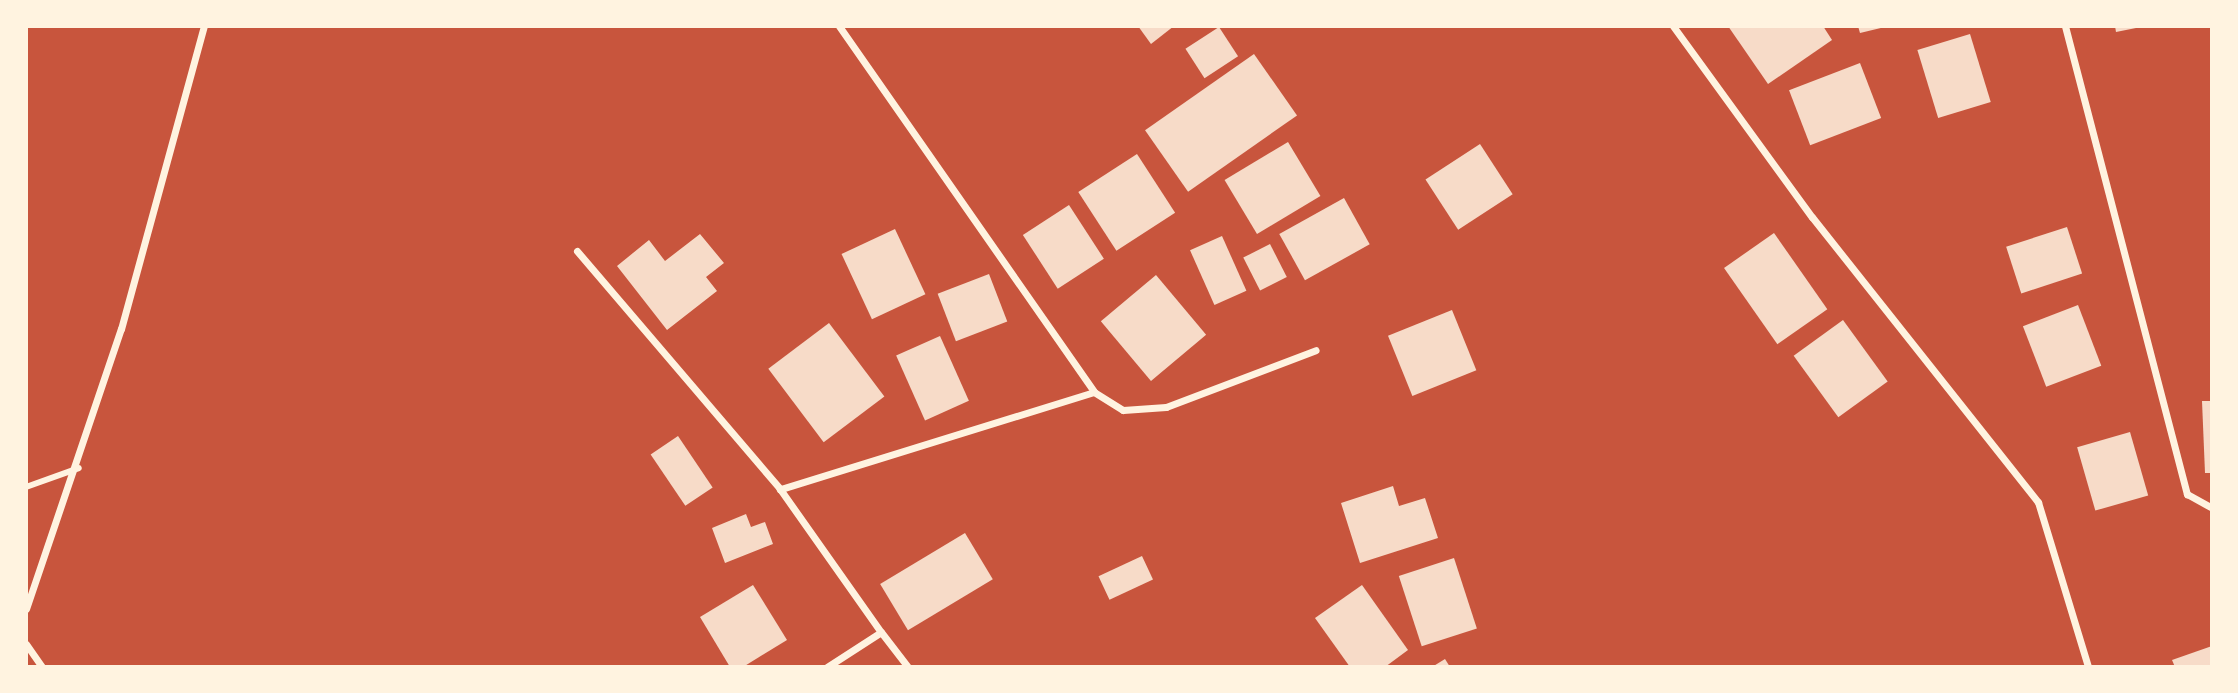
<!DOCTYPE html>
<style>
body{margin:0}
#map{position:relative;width:2238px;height:693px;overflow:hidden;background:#c8553d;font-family:"IBM Plex Sans",sans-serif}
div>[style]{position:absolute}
.building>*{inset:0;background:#f7dbc8;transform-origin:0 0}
.pedestrian>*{height:6px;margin:-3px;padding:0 3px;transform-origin:3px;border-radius:3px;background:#fff3e0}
.minor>*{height:7px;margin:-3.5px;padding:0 3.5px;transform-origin:3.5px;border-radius:3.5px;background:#fff3e0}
span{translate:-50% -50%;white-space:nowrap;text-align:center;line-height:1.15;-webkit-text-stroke:5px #fff3e0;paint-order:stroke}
.frame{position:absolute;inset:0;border:28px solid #fff3e0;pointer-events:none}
</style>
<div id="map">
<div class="building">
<i style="clip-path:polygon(1138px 26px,1174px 26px,1151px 44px)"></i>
<i style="clip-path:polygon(1728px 26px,1823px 26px,1832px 40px,1768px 84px)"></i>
<i style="clip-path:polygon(1858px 26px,1885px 26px,1885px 27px,1860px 33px)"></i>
<i style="clip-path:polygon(2115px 26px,2140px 26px,2141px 27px,2116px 32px)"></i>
<i style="left:1219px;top:27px;width:35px;height:40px;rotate:57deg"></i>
<i style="left:1970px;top:34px;width:71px;height:55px;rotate:73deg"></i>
<i style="left:1254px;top:54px;width:75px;height:133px;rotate:55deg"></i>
<i style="left:1860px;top:63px;width:59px;height:76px;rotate:69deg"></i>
<i style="left:1288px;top:142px;width:63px;height:74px;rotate:59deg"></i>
<i style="left:1480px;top:144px;width:60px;height:65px;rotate:57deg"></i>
<i style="left:1137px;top:154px;width:70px;height:70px;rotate:57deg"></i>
<i style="left:1344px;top:198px;width:53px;height:74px;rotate:61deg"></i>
<i style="left:1069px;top:205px;width:64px;height:55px;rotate:57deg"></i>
<i style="left:2067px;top:227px;width:49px;height:64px;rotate:72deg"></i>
<i style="left:895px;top:229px;width:72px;height:59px;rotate:65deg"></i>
<i style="left:1774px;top:233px;width:93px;height:61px;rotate:55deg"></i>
<i style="clip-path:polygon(700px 234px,724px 263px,706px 277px,717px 291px,667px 330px,617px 266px,649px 240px,665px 261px)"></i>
<i style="left:1222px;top:236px;width:60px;height:35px;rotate:66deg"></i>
<i style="left:1270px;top:244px;width:37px;height:30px;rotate:63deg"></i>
<i style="left:989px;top:274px;width:51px;height:55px;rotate:69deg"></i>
<i style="left:1156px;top:275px;width:78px;height:72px;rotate:50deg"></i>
<i style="left:2078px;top:305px;width:65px;height:59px;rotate:69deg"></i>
<i style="left:1452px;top:310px;width:65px;height:69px;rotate:68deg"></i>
<i style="left:1843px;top:320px;width:76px;height:61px;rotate:54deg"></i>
<i style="left:829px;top:323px;width:92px;height:76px;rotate:53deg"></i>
<i style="left:940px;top:336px;width:71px;height:48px;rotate:66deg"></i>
<i style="clip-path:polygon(2202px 401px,2212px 401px,2212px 473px,2205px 473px)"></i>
<i style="left:2130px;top:432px;width:66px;height:55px;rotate:74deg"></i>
<i style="left:678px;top:436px;width:62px;height:33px;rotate:56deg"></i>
<i style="clip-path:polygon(1393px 486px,1399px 506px,1425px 498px,1438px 538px,1360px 563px,1341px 503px)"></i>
<i style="clip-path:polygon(746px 514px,751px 527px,765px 522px,773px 544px,725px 563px,712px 528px)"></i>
<i style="left:965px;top:533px;width:54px;height:99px;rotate:59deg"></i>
<i style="left:1142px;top:556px;width:26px;height:48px;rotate:65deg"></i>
<i style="left:1454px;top:558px;width:74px;height:58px;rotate:72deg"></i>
<i style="clip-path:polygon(753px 585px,787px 640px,743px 667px,730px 667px,700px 617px)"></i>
<i style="clip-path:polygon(1362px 585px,1408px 650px,1385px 667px,1350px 667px,1315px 618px)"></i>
<i style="clip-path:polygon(2212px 646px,2212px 667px,2175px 667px,2172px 660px)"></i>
<i style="clip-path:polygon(1445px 659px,1450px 667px,1432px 667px)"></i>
</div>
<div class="pedestrian">
<i style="left:26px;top:487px;width:56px;rotate:-19.7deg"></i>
</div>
<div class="minor">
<i style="left:839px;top:26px;width:446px;rotate:55.1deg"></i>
<i style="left:1094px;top:392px;width:329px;rotate:162.8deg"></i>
<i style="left:780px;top:489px;width:175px;rotate:54.8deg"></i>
<i style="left:1673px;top:26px;width:236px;rotate:54deg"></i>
<i style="left:1812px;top:217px;width:364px;rotate:51.6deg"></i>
<i style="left:2038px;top:502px;width:172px;rotate:73.1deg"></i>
<i style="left:2065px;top:26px;width:484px;rotate:75.4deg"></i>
<i style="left:2187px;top:494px;width:29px;rotate:29deg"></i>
<i style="left:577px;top:251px;width:313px;rotate:49.5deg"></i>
<i style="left:1094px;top:392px;width:34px;rotate:32deg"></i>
<i style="left:1123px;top:410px;width:43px;rotate:-4deg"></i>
<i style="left:1166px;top:407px;width:160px;rotate:-20.8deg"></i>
<i style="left:26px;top:609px;width:296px;rotate:-71.3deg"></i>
<i style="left:121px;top:329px;width:314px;rotate:-74.7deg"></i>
<i style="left:26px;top:644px;width:28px;rotate:55deg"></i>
<i style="left:827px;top:667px;width:64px;rotate:-32.9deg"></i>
<i style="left:881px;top:632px;width:44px;rotate:52.4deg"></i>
</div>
<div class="frame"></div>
</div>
